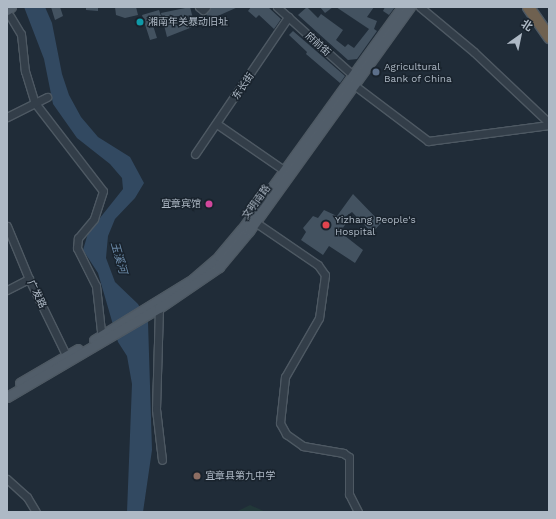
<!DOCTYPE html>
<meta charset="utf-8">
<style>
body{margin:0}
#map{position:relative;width:556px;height:519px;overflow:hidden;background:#202c38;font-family:"Work Sans","Noto Sans SC",sans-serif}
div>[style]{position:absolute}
.green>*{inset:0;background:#223839}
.water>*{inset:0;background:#324961}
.building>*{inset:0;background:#435260}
.roads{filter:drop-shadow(1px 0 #4e5963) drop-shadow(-1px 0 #4e5963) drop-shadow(0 1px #4e5963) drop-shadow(0 -1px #4e5963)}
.minor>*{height:7px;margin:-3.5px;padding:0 3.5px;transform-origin:3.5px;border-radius:3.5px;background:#333e49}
.major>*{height:9px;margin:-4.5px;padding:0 4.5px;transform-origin:4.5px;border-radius:4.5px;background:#515d69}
.highway>*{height:11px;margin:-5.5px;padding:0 5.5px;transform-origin:5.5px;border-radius:5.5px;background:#6f6150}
.dots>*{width:11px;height:11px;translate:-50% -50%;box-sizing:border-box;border:2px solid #19232d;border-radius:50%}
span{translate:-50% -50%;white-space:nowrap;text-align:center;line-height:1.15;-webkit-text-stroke:3px #19232d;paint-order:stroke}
.poi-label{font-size:10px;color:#aeb9c5}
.left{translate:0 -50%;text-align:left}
.right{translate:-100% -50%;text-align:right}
.street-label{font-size:10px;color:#aeb9c5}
.water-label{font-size:11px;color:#6d8caa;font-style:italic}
.frame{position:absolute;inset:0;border:8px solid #aeb9c5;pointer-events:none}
.north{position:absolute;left:500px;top:16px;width:40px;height:40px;-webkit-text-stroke:3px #19232d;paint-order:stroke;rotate:33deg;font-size:11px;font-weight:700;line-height:16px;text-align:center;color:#aeb9c5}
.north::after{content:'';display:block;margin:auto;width:14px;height:18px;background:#aeb9c5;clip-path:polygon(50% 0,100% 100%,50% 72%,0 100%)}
</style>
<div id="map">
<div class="green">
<i style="clip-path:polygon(250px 505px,266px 512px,236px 512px)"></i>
</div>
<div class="water">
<i style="clip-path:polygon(24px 7px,45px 7px,52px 23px,62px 74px,69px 95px,81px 117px,98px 137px,130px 157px,144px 183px,135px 198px,115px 219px,108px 236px,106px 258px,115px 282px,138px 304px,148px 322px,152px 450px,143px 512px,127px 512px,132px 384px,127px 356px,118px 342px,98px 273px,83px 250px,88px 233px,123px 189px,122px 178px,110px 164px,77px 138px,53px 104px,44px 59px)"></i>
</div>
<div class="building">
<i style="clip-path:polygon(51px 7px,60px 7px,63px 16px,55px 20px)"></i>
<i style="clip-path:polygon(86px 7px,98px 7px,98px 11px,86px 10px)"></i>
<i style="clip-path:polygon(115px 7px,136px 7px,138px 15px,125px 18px,116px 15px)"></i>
<i style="clip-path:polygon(190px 7px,195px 26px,167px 37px,161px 13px)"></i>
<i style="clip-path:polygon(211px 7px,238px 7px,211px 19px,206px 14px)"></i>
<i style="clip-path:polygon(251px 7px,268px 7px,281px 19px,274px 29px,259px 15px,256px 18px,248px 11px)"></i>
<i style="clip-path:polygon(307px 7px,318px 18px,321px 14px,343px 30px,336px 40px,345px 47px,348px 44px,354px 48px,369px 29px,336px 7px,374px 7px,367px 17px,377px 21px,374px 29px,377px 31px,357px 59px,348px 60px,298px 15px)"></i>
<i style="clip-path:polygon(320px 7px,333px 7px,325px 13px)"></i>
<i style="clip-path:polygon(385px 7px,395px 7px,389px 15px,383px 11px)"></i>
<i style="clip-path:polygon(159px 10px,161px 16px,151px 19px,157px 38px,150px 40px,142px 15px)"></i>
<i style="clip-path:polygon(293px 31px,345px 76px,340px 83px,306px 54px,307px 52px,289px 35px)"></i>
<i style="clip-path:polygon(353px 194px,381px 223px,372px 233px,352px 212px,342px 219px,347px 222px,340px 232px,363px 250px,355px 263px,329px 246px,323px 255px,301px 240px,306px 232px,303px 228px,313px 216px,318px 218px,324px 210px,337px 216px)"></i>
</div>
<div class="roads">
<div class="minor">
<i style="left:199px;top:7px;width:5px;rotate:37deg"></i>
<i style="left:203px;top:10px;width:4px;rotate:-45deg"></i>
<i style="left:277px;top:7px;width:106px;rotate:41.9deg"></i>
<i style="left:420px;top:7px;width:70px;rotate:39.8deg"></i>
<i style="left:474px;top:52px;width:103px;rotate:43.4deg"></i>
<i style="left:10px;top:16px;width:21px;rotate:59deg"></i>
<i style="left:21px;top:34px;width:37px;rotate:84deg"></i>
<i style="left:25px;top:71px;width:34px;rotate:73deg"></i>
<i style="left:35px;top:103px;width:111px;rotate:52.3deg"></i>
<i style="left:103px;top:191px;width:29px;rotate:108deg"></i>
<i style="left:94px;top:219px;width:25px;rotate:130deg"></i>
<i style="left:78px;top:238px;width:10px;rotate:96deg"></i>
<i style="left:77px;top:248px;width:42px;rotate:63.4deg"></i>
<i style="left:96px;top:286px;width:54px;rotate:83.7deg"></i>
<i style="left:358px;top:88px;width:88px;rotate:37.1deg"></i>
<i style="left:428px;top:141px;width:122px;rotate:-7.5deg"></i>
<i style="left:7px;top:117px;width:45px;rotate:-26.6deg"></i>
<i style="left:217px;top:124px;width:86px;rotate:34.6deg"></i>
<i style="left:195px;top:154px;width:166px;rotate:-55.8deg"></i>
<i style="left:255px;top:222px;width:76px;rotate:34.3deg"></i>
<i style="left:318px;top:265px;width:12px;rotate:55deg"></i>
<i style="left:325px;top:275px;width:43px;rotate:97.9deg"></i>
<i style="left:319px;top:318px;width:68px;rotate:120deg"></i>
<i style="left:285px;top:377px;width:46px;rotate:96.2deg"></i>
<i style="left:280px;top:423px;width:13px;rotate:61deg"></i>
<i style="left:286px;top:434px;width:21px;rotate:35deg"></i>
<i style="left:303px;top:446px;width:41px;rotate:9.9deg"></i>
<i style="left:343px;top:453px;width:7px;rotate:34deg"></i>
<i style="left:349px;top:457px;width:37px;rotate:90deg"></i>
<i style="left:349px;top:494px;width:20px;rotate:63deg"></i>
<i style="left:7px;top:226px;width:57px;rotate:67.5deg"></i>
<i style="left:29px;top:279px;width:89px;rotate:64deg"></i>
<i style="left:7px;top:290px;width:25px;rotate:-27deg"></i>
<i style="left:159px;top:308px;width:101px;rotate:91.7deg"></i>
<i style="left:156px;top:409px;width:51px;rotate:83.3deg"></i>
<i style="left:7px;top:479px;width:27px;rotate:42deg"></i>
<i style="left:27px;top:497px;width:17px;rotate:59deg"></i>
</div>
<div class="major">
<i style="left:7px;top:10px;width:5px;rotate:-37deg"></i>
<i style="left:94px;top:340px;width:116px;rotate:-31.6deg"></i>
<i style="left:193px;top:279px;width:35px;rotate:-41deg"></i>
<i style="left:219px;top:256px;width:35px;rotate:-50deg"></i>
<i style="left:242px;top:229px;width:274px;rotate:-54.2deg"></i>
<i style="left:20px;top:383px;width:67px;rotate:-30.4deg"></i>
<i style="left:7px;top:397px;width:176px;rotate:-30.4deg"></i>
<i style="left:159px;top:308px;width:73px;rotate:-34.3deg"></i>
<i style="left:219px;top:267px;width:47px;rotate:-50.2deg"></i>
<i style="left:249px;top:231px;width:276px;rotate:-54.3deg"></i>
</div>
<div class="highway">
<i style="left:528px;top:7px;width:37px;rotate:55deg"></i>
</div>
</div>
<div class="dots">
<i style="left:140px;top:22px;background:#0f9aa8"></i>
<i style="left:376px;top:72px;background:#5c6f8a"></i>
<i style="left:209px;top:204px;background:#d1479c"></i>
<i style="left:326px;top:225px;background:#e0444e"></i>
<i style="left:197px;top:476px;background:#8d6e63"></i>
</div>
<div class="poi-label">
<span class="left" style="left:148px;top:22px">湘南年关暴动旧址</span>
<span class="left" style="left:384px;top:72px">Agricultural<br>Bank of China</span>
<span class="right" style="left:201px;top:204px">宜章宾馆</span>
<span class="left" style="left:335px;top:225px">Yizhang People's<br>Hospital</span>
<span class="left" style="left:205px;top:476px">宜章县第九中学</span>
</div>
<div class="street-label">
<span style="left:318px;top:44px;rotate:42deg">府前街</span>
<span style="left:243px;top:86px;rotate:-56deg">东长街</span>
<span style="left:256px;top:202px;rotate:-54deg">文明南路</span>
<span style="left:37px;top:294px;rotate:64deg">广发路</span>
</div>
<div class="water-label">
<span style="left:118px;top:258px;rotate:74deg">玉溪河</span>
</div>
<div class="frame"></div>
<div class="north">北</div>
</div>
